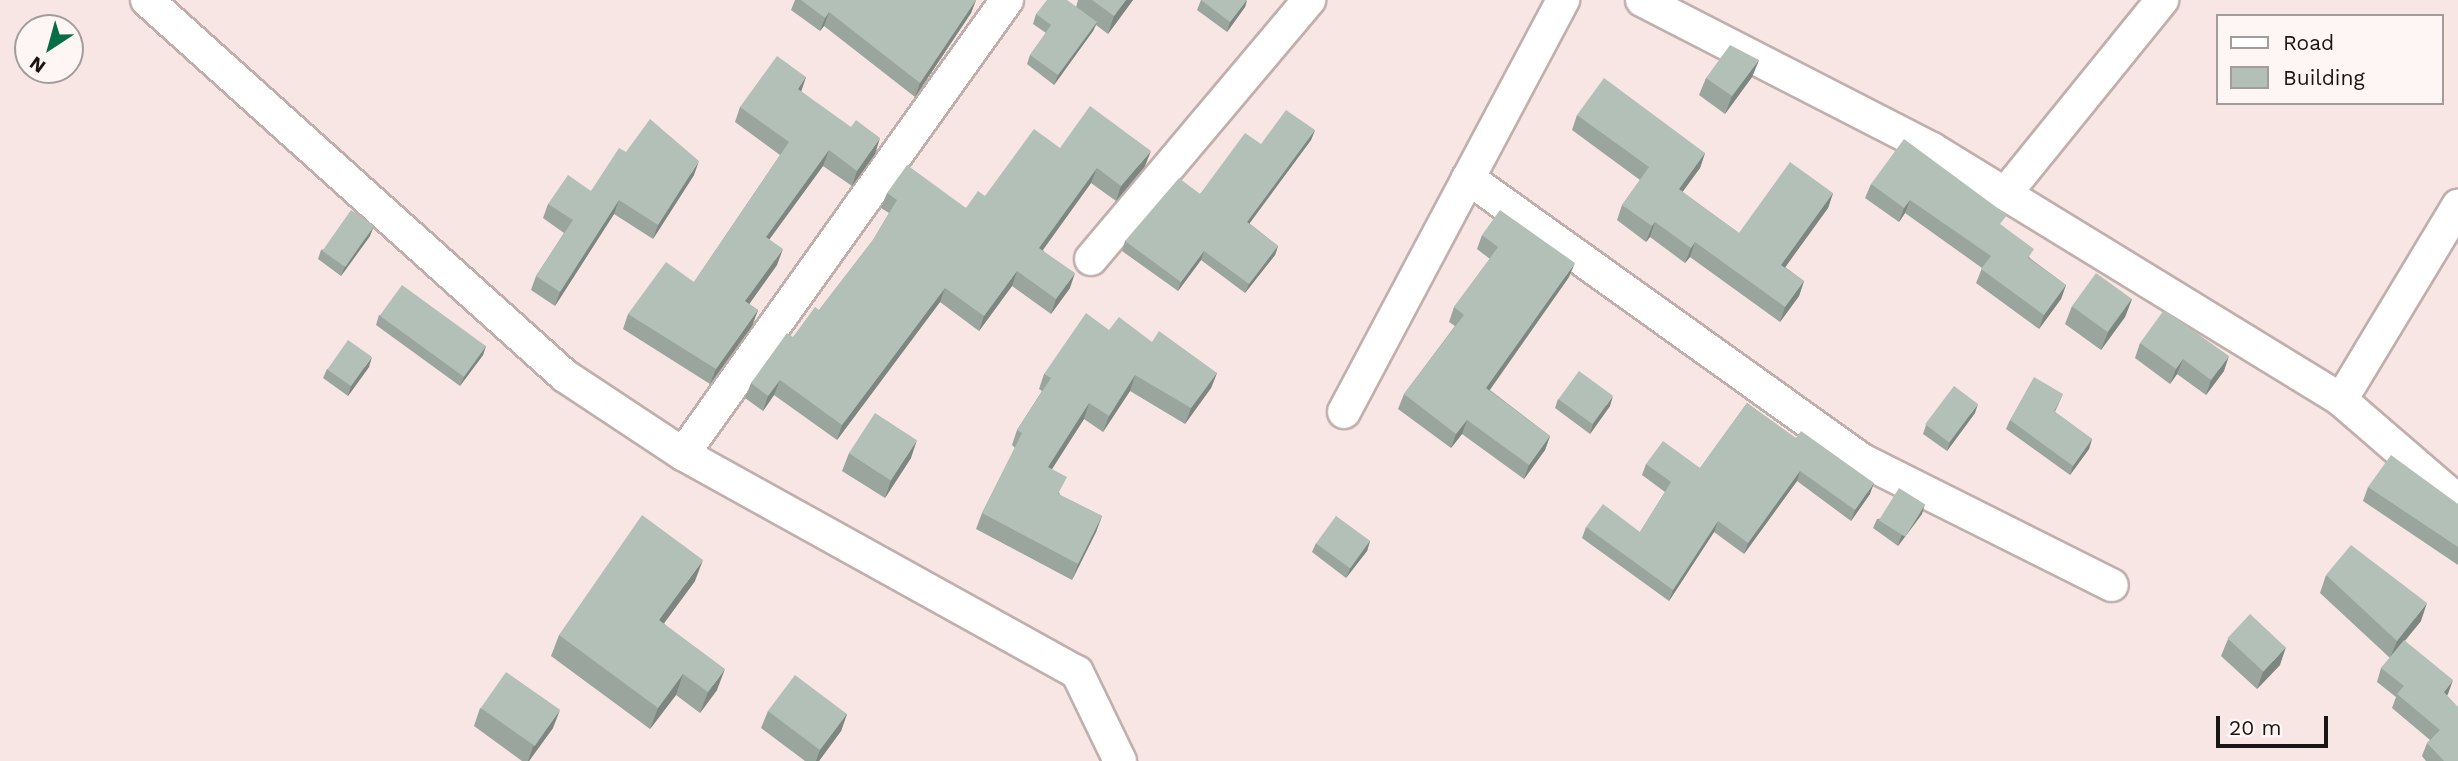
<!DOCTYPE html>
<style>
body{margin:0}
#map{position:relative;width:2458px;height:761px;overflow:hidden;background:#f8e6e4;font-family:"Work Sans",sans-serif}
div>[style]{position:absolute}
.roads{filter:drop-shadow(2px 0 #c0afad) drop-shadow(-2px 0 #c0afad) drop-shadow(0 2px #c0afad) drop-shadow(0 -2px #c0afad)}
.minor>*{height:32px;margin:-16px;padding:0 16px;transform-origin:16px;border-radius:16px;background:#fff}
.wall>*{inset:0;background:#99a59d}
.shaded-wall>*{inset:0;background:#7d8680}
.building>*{inset:0;background:#b2c0b7;transform-origin:0 0}
span{translate:-50% -50%;white-space:nowrap;text-align:center;line-height:1.15;-webkit-text-stroke:7px #fdf6f5;paint-order:stroke}
.legend{position:absolute;left:2216px;top:14px;width:228px;height:91px;box-sizing:border-box;background:#fdf6f5;border:2px solid #a39c9b;margin:0;padding:9px 12px;list-style:none;font-size:21px;color:#1b1414}
.legend li{display:flex;align-items:center;gap:14px;height:35px}
.legend b{width:35px;border:2px solid #a39c9b}
.north{position:absolute;left:14px;top:14px;width:70px;height:70px;box-sizing:border-box;background:#fdf6f5;border:2px solid #a39c9b;border-radius:50%;rotate:216deg;font-size:19px;font-weight:700;line-height:28px;text-align:center;color:#1b1414}
.north::after{content:'';display:block;margin:auto;width:24px;height:32px;background:#066d44;clip-path:polygon(50% 0,100% 100%,50% 72%,0 100%)}
.scale{position:absolute;left:2216px;top:716px;width:112px;height:32px;box-sizing:border-box;border:4px solid #1b1414;border-top:0;padding-left:9px;font-size:21px;line-height:24px;white-space:nowrap;color:#1b1414;-webkit-text-stroke:5px #fdf6f5;paint-order:stroke}
</style>
<div id="map">
<div class="roads">
<div class="minor">
<i style="left:147px;top:0;width:562px;rotate:41.97deg"></i>
<i style="left:565px;top:376px;width:141px;rotate:33.5deg"></i>
<i style="left:683px;top:454px;width:450px;rotate:29deg"></i>
<i style="left:1077px;top:672px;width:99px;rotate:64.2deg"></i>
<i style="left:1642px;top:0;width:326px;rotate:27.2deg"></i>
<i style="left:1932px;top:149px;width:480px;rotate:31.5deg"></i>
<i style="left:2341px;top:400px;width:155px;rotate:40.8deg"></i>
<i style="left:1468px;top:178px;width:487px;rotate:35.6deg"></i>
<i style="left:1864px;top:461px;width:277px;rotate:26.6deg"></i>
<i style="left:2005px;top:194px;width:250px;rotate:-51deg"></i>
<i style="left:1091px;top:259px;width:339px;rotate:-49.9deg"></i>
<i style="left:2341px;top:400px;width:227px;rotate:-58.9deg"></i>
<i style="left:1344px;top:412px;width:467px;rotate:-62deg"></i>
<i style="left:683px;top:454px;width:558px;rotate:-54.49deg"></i>
</div>
</div>
<div class="wall">
<i style="clip-path:polygon(795px 0,976px 0,971px 13px,915px 97px,824px 26px,820px 31px,791px 10px)"></i>
<i style="clip-path:polygon(1078px 0,1133px 0,1108px 34px,1096px 25px,1093px 31px,1054px 85px,1027px 64px,1030px 55px,1046px 33px,1033px 24px,1036px 14px,1076px 7px)"></i>
<i style="clip-path:polygon(1201px 0,1247px 0,1245px 7px,1227px 32px,1197px 10px)"></i>
<i style="clip-path:polygon(1759px 60px,1752px 77px,1725px 114px,1699px 95px,1706px 78px)"></i>
<i style="clip-path:polygon(806px 77px,801px 91px,875px 154px,852px 186px,823px 166px,769px 240px,777px 265px,749px 304px,758px 310px,752px 326px,710px 384px,623px 329px,628px 314px,694px 282px,780px 155px,735px 122px,740px 107px)"></i>
<i style="clip-path:polygon(1577px 115px,1705px 153px,1700px 168px,1682px 192px,1739px 233px,1833px 193px,1828px 208px,1785px 267px,1804px 281px,1799px 296px,1780px 322px,1690px 257px,1685px 263px,1650px 237px,1646px 242px,1617px 220px,1622px 205px,1640px 180px,1572px 130px)"></i>
<i style="clip-path:polygon(1315px 130px,1311px 140px,1249px 223px,1278px 246px,1275px 255px,1245px 293px,1201px 260px,1178px 291px,1122px 251px,1125px 241px,1200px 194px,1261px 144px)"></i>
<i style="clip-path:polygon(1060px 148px,1145px 166px,1116px 201px,1091px 183px,1043px 250px,1070px 288px,1051px 314px,1012px 286px,979px 331px,940px 302px,837px 440px,774px 395px,763px 411px,745px 398px,751px 383px,793px 337px,819px 310px,873px 240px,889px 213px,881px 208px,887px 193px,966px 208px)"></i>
<i style="clip-path:polygon(626px 152px,694px 175px,653px 239px,614px 214px,555px 306px,531px 290px,536px 276px,564px 233px,543px 218px,548px 204px,591px 191px)"></i>
<i style="clip-path:polygon(1871px 184px,2003px 226px,2031px 259px,2066px 285px,2061px 299px,2039px 329px,1976px 283px,1982px 268px,1905px 213px,1899px 222px,1865px 198px)"></i>
<i style="clip-path:polygon(1482px 235px,1569px 277px,1490px 390px,1550px 436px,1545px 450px,1524px 479px,1462px 434px,1451px 448px,1398px 409px,1404px 394px,1455px 326px,1449px 322px,1454px 307px,1490px 259px,1477px 249px)"></i>
<i style="clip-path:polygon(370px 236px,341px 276px,318px 259px,321px 250px)"></i>
<i style="clip-path:polygon(2132px 299px,2125px 317px,2101px 350px,2065px 324px,2072px 306px)"></i>
<i style="clip-path:polygon(379px 315px,486px 346px,483px 355px,460px 386px,376px 325px)"></i>
<i style="clip-path:polygon(1109px 330px,1152px 342px,1217px 373px,1211px 388px,1185px 424px,1130px 391px,1103px 432px,1084px 419px,1052px 469px,1060px 495px,1102px 516px,1096px 532px,1072px 580px,976px 529px,982px 513px,1015px 448px,1012px 445px,1017px 430px,1042px 391px,1039px 389px,1044px 374px)"></i>
<i style="clip-path:polygon(2140px 343px,2224px 371px,2206px 395px,2177px 374px,2170px 384px,2135px 358px)"></i>
<i style="clip-path:polygon(369px 367px,348px 396px,323px 378px,327px 369px)"></i>
<i style="clip-path:polygon(2063px 394px,2055px 412px,2092px 439px,2089px 449px,2070px 475px,2006px 429px,2010px 420px)"></i>
<i style="clip-path:polygon(1558px 399px,1610px 406px,1590px 434px,1555px 408px)"></i>
<i style="clip-path:polygon(1747px 403px,1870px 494px,1851px 521px,1797px 481px,1744px 554px,1714px 532px,1669px 601px,1582px 538px,1586px 527px,1640px 532px,1665px 492px,1642px 475px,1646px 464px,1700px 468px)"></i>
<i style="clip-path:polygon(1975px 413px,1947px 451px,1923px 434px,1926px 425px)"></i>
<i style="clip-path:polygon(849px 453px,911px 458px,885px 498px,842px 471px)"></i>
<i style="clip-path:polygon(2368px 487px,2458px 504px,2458px 565px,2363px 501px)"></i>
<i style="clip-path:polygon(1922px 514px,1898px 546px,1873px 528px,1877px 519px)"></i>
<i style="clip-path:polygon(1370px 541px,1367px 551px,1346px 578px,1312px 552px,1316px 543px)"></i>
<i style="clip-path:polygon(2326px 575px,2421px 621px,2405px 641px,2448px 694px,2447px 695px,2458px 761px,2426px 761px,2422px 756px,2427px 743px,2430px 740px,2392px 708px,2396px 697px,2377px 682px,2381px 668px,2390px 658px,2320px 593px)"></i>
<i style="clip-path:polygon(695px 581px,664px 623px,717px 690px,700px 713px,676px 695px,650px 729px,551px 656px,559px 635px)"></i>
<i style="clip-path:polygon(2228px 639px,2280px 665px,2257px 689px,2221px 656px)"></i>
<i style="clip-path:polygon(480px 708px,553px 728px,529px 761px,522px 761px,474px 726px)"></i>
<i style="clip-path:polygon(768px 711px,847px 714px,841px 731px,819px 761px,805px 761px,761px 728px)"></i>
</div>
<div class="shaded-wall">
<i style="clip-path:polygon(976px 0,971px 13px,915px 97px,920px 83px)"></i>
<i style="clip-path:polygon(1126px 0,1133px 0,1108px 34px,1114px 16px)"></i>
<i style="clip-path:polygon(1247px 0,1245px 7px,1227px 32px,1230px 22px)"></i>
<i style="clip-path:polygon(829px 12px,824px 26px,820px 31px,825px 18px)"></i>
<i style="clip-path:polygon(1097px 22px,1093px 31px,1054px 85px,1058px 75px)"></i>
<i style="clip-path:polygon(1759px 60px,1752px 77px,1725px 114px,1732px 96px)"></i>
<i style="clip-path:polygon(806px 77px,801px 92px,798px 89px)"></i>
<i style="clip-path:polygon(1315px 130px,1311px 140px,1244px 231px,1247px 222px)"></i>
<i style="clip-path:polygon(880px 138px,875px 154px,852px 186px,857px 171px)"></i>
<i style="clip-path:polygon(829px 150px,823px 166px,760px 252px,766px 237px)"></i>
<i style="clip-path:polygon(1151px 151px,1145px 166px,1116px 201px,1121px 186px)"></i>
<i style="clip-path:polygon(1705px 153px,1700px 168px,1673px 205px,1679px 189px)"></i>
<i style="clip-path:polygon(699px 161px,694px 175px,653px 239px,658px 225px)"></i>
<i style="clip-path:polygon(1097px 168px,1091px 183px,1034px 262px,1039px 248px)"></i>
<i style="clip-path:polygon(1833px 193px,1828px 208px,1776px 280px,1781px 265px)"></i>
<i style="clip-path:polygon(619px 200px,614px 214px,555px 306px,560px 292px)"></i>
<i style="clip-path:polygon(1910px 200px,1905px 213px,1899px 222px,1904px 208px)"></i>
<i style="clip-path:polygon(1655px 222px,1650px 237px,1646px 242px,1652px 226px)"></i>
<i style="clip-path:polygon(374px 226px,370px 236px,341px 276px,345px 266px)"></i>
<i style="clip-path:polygon(1695px 242px,1690px 257px,1685px 263px,1691px 248px)"></i>
<i style="clip-path:polygon(1278px 246px,1275px 255px,1245px 293px,1249px 284px)"></i>
<i style="clip-path:polygon(783px 249px,777px 265px,740px 317px,745px 301px)"></i>
<i style="clip-path:polygon(1204px 251px,1201px 260px,1178px 291px,1181px 282px)"></i>
<i style="clip-path:polygon(1575px 263px,1569px 277px,1481px 402px,1486px 388px)"></i>
<i style="clip-path:polygon(1017px 271px,1012px 286px,979px 331px,984px 316px)"></i>
<i style="clip-path:polygon(1075px 273px,1070px 288px,1051px 314px,1056px 299px)"></i>
<i style="clip-path:polygon(1804px 281px,1799px 296px,1780px 322px,1785px 307px)"></i>
<i style="clip-path:polygon(2066px 285px,2061px 299px,2039px 329px,2044px 315px)"></i>
<i style="clip-path:polygon(945px 288px,940px 302px,837px 440px,842px 425px)"></i>
<i style="clip-path:polygon(2132px 299px,2125px 317px,2101px 350px,2108px 332px)"></i>
<i style="clip-path:polygon(758px 310px,752px 326px,710px 384px,716px 369px)"></i>
<i style="clip-path:polygon(486px 346px,483px 355px,460px 386px,464px 377px)"></i>
<i style="clip-path:polygon(2229px 356px,2224px 371px,2206px 395px,2211px 380px)"></i>
<i style="clip-path:polygon(372px 357px,369px 367px,348px 396px,351px 386px)"></i>
<i style="clip-path:polygon(2183px 359px,2177px 374px,2170px 384px,2176px 369px)"></i>
<i style="clip-path:polygon(1217px 373px,1211px 388px,1185px 424px,1191px 408px)"></i>
<i style="clip-path:polygon(1135px 375px,1130px 391px,1103px 432px,1109px 416px)"></i>
<i style="clip-path:polygon(780px 380px,774px 395px,763px 411px,768px 396px)"></i>
<i style="clip-path:polygon(1613px 396px,1610px 406px,1590px 434px,1593px 424px)"></i>
<i style="clip-path:polygon(1089px 403px,1084px 419px,1043px 483px,1048px 467px)"></i>
<i style="clip-path:polygon(1978px 404px,1975px 413px,1947px 451px,1950px 442px)"></i>
<i style="clip-path:polygon(1467px 420px,1462px 434px,1451px 448px,1456px 434px)"></i>
<i style="clip-path:polygon(1550px 436px,1545px 450px,1524px 479px,1529px 465px)"></i>
<i style="clip-path:polygon(2092px 439px,2089px 449px,2070px 475px,2073px 466px)"></i>
<i style="clip-path:polygon(917px 440px,911px 458px,885px 498px,891px 480px)"></i>
<i style="clip-path:polygon(1800px 471px,1797px 481px,1744px 554px,1748px 543px)"></i>
<i style="clip-path:polygon(1874px 483px,1870px 494px,1851px 521px,1855px 510px)"></i>
<i style="clip-path:polygon(1925px 504px,1922px 514px,1898px 546px,1901px 537px)"></i>
<i style="clip-path:polygon(1102px 516px,1096px 532px,1072px 580px,1078px 564px)"></i>
<i style="clip-path:polygon(1718px 521px,1714px 532px,1669px 601px,1673px 590px)"></i>
<i style="clip-path:polygon(1370px 541px,1367px 551px,1346px 578px,1350px 569px)"></i>
<i style="clip-path:polygon(703px 560px,695px 581px,651px 641px,659px 620px)"></i>
<i style="clip-path:polygon(2427px 603px,2421px 621px,2390px 658px,2397px 641px)"></i>
<i style="clip-path:polygon(2286px 647px,2280px 665px,2257px 689px,2263px 672px)"></i>
<i style="clip-path:polygon(725px 669px,717px 690px,700px 713px,708px 692px)"></i>
<i style="clip-path:polygon(683px 674px,676px 695px,650px 729px,658px 708px)"></i>
<i style="clip-path:polygon(2453px 680px,2448px 694px,2439px 705px,2444px 692px)"></i>
<i style="clip-path:polygon(560px 710px,553px 728px,529px 761px,528px 761px,533px 747px)"></i>
<i style="clip-path:polygon(847px 714px,841px 731px,819px 761px,816px 761px,820px 750px)"></i>
</div>
<div class="building">
<i style="clip-path:polygon(801px 0,976px 0,920px 83px,829px 12px,825px 18px)"></i>
<i style="clip-path:polygon(1047px 0,1067px 0,1097px 22px,1058px 75px,1030px 55px,1051px 25px,1036px 14px)"></i>
<i style="clip-path:polygon(1092px 0,1126px 0,1114px 16px)"></i>
<i style="clip-path:polygon(1201px 0,1247px 0,1230px 22px)"></i>
<i style="clip-path:polygon(1730px 45px,1759px 60px,1732px 96px,1706px 78px)"></i>
<i style="clip-path:polygon(777px 56px,806px 77px,798px 89px,851px 127px,856px 120px,880px 138px,857px 171px,829px 150px,766px 237px,783px 249px,745px 301px,758px 310px,716px 369px,628px 314px,666px 262px,694px 282px,789px 142px,740px 107px)"></i>
<i style="clip-path:polygon(1604px 78px,1705px 153px,1679px 189px,1739px 233px,1790px 162px,1833px 193px,1781px 265px,1804px 281px,1785px 307px,1695px 242px,1691px 248px,1655px 222px,1652px 226px,1622px 205px,1649px 167px,1577px 115px)"></i>
<i style="clip-path:polygon(1090px 106px,1151px 151px,1121px 186px,1097px 168px,1039px 248px,1075px 273px,1056px 299px,1017px 271px,984px 316px,945px 288px,842px 425px,780px 380px,768px 396px,751px 383px,787px 333px,793px 337px,815px 307px,819px 310px,873px 240px,897px 200px,887px 193px,907px 165px,966px 208px,978px 191px,985px 196px,1034px 129px,1060px 148px)"></i>
<i style="clip-path:polygon(1286px 110px,1315px 130px,1247px 222px,1278px 246px,1249px 284px,1204px 251px,1181px 282px,1125px 241px,1179px 178px,1200px 194px,1245px 133px,1261px 144px)"></i>
<i style="clip-path:polygon(650px 119px,699px 161px,658px 225px,619px 200px,560px 292px,536px 276px,573px 220px,548px 204px,568px 175px,591px 191px,619px 148px,626px 152px)"></i>
<i style="clip-path:polygon(1904px 139px,2007px 215px,2000px 224px,2034px 249px,2028px 258px,2066px 285px,2044px 315px,1981px 269px,1991px 256px,1910px 200px,1904px 208px,1871px 184px)"></i>
<i style="left:351px;top:210px;width:28px;height:50px;rotate:35deg"></i>
<i style="clip-path:polygon(1500px 210px,1575px 263px,1486px 388px,1550px 436px,1529px 465px,1467px 420px,1456px 434px,1404px 394px,1464px 315px,1454px 307px,1498px 247px,1482px 235px)"></i>
<i style="left:2096px;top:273px;width:44px;height:41px;rotate:36deg"></i>
<i style="left:402px;top:285px;width:104px;height:38px;rotate:36deg"></i>
<i style="clip-path:polygon(2164px 310px,2229px 356px,2211px 380px,2183px 359px,2176px 369px,2140px 343px)"></i>
<i style="clip-path:polygon(1086px 313px,1109px 330px,1119px 317px,1152px 342px,1159px 331px,1217px 373px,1191px 408px,1135px 375px,1109px 416px,1089px 403px,1048px 467px,1067px 477px,1058px 494px,1102px 516px,1078px 564px,982px 513px,1022px 433px,1017px 430px,1051px 378px,1044px 374px)"></i>
<i style="left:348px;top:340px;width:29px;height:36px;rotate:35deg"></i>
<i style="left:1579px;top:371px;width:42px;height:35px;rotate:36deg"></i>
<i style="clip-path:polygon(2034px 377px,2063px 394px,2054px 411px,2092px 439px,2073px 466px,2010px 420px)"></i>
<i style="left:1954px;top:386px;width:30px;height:48px;rotate:37deg"></i>
<i style="clip-path:polygon(1747px 403px,1796px 438px,1801px 431px,1874px 483px,1855px 510px,1800px 471px,1748px 543px,1718px 521px,1673px 590px,1586px 527px,1603px 504px,1640px 532px,1671px 482px,1646px 464px,1663px 441px,1700px 468px)"></i>
<i style="left:875px;top:413px;width:50px;height:48px;rotate:33deg"></i>
<i style="clip-path:polygon(2391px 455px,2458px 504px,2458px 547px,2368px 487px)"></i>
<i style="left:1899px;top:488px;width:31px;height:38px;rotate:32deg"></i>
<i style="clip-path:polygon(642px 515px,703px 560px,659px 620px,725px 669px,708px 692px,683px 674px,658px 708px,559px 635px)"></i>
<i style="left:1336px;top:516px;width:42px;height:34px;rotate:36deg"></i>
<i style="clip-path:polygon(2351px 545px,2427px 603px,2397px 641px,2326px 575px)"></i>
<i style="left:2250px;top:614px;width:49px;height:33px;rotate:43deg"></i>
<i style="clip-path:polygon(2404px 640px,2453px 680px,2444px 692px,2458px 707px,2458px 761px,2444px 761px,2427px 743px,2440px 730px,2397px 694px,2404px 686px,2381px 668px)"></i>
<i style="left:506px;top:672px;width:66px;height:44px;rotate:35deg"></i>
<i style="left:795px;top:675px;width:65px;height:45px;rotate:37deg"></i>
</div>
<ul class="legend">
<li><b style="height:9px;background:#fff"></b>Road</li>
<li><b style="height:19px;background:#b2c0b7"></b>Building</li>
</ul>
<div class="north">N</div>
<div class="scale">20 m</div>
</div>
